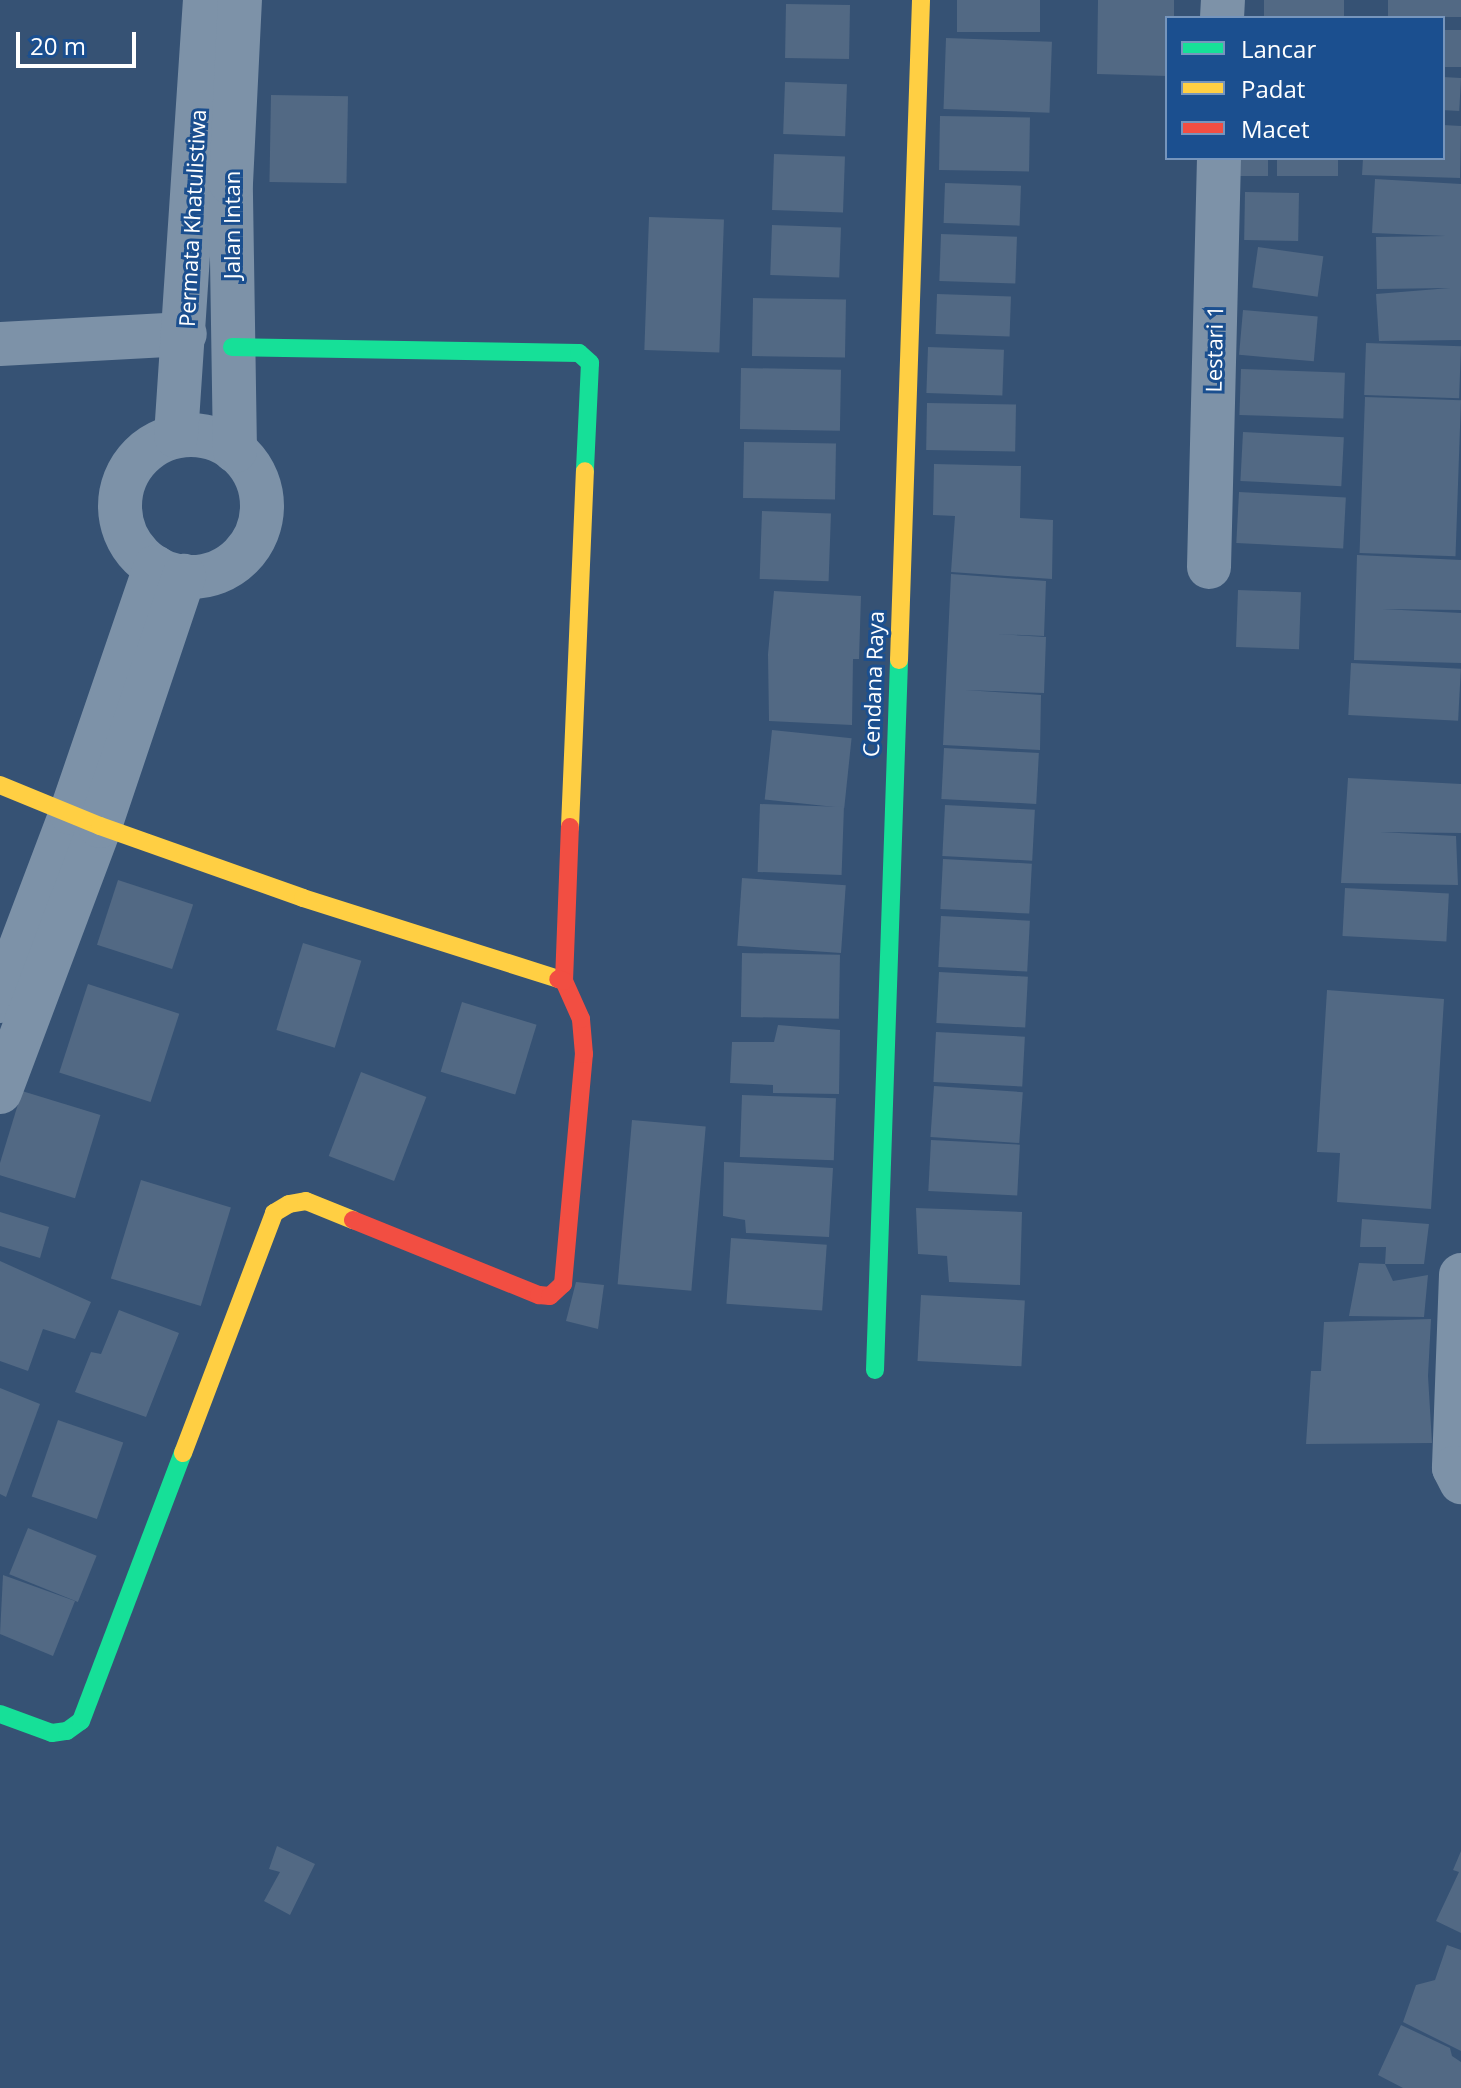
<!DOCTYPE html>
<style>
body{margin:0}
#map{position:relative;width:1461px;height:2088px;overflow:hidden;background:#365274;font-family:"Open Sans",sans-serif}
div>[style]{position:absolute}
.building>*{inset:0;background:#526984;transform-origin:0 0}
.street>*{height:44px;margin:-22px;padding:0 22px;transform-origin:22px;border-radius:22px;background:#7d92a8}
.street>.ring{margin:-22px;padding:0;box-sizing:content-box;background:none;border:44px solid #7d92a8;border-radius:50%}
.fast>*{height:18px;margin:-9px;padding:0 9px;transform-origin:9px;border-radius:9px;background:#16e098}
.slow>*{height:18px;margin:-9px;padding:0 9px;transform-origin:9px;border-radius:9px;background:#ffcf43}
.jam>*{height:18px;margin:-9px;padding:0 9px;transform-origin:9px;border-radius:9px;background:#f24e42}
span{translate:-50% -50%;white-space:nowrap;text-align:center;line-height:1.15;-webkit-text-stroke:6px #1b4f8f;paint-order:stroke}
.street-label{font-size:22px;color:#fff}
.legend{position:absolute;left:1165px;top:16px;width:280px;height:144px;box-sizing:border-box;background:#1b4f8f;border:2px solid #7695bc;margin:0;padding:10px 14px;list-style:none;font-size:24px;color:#fff}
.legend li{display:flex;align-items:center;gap:16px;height:40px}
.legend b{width:40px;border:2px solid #7695bc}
.scale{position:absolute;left:16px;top:32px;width:120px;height:36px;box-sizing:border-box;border:4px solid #fff;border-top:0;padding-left:10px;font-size:24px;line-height:28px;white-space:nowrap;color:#fff;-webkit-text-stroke:6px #1b4f8f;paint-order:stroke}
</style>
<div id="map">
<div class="building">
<i style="left:957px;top:0;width:83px;height:32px"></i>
<i style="clip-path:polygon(1098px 0,1174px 0,1174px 18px,1167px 18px,1167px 76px,1097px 74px)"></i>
<i style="left:1264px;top:0;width:80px;height:18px"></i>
<i style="left:1388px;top:0;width:73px;height:17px"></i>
<i style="left:786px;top:4px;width:64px;height:54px;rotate:1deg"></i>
<i style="left:1443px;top:30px;width:18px;height:37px"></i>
<i style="left:946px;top:38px;width:106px;height:71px;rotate:2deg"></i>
<i style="left:1443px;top:77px;width:18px;height:33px;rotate:3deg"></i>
<i style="left:785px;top:82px;width:62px;height:52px;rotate:2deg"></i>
<i style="left:271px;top:95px;width:77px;height:87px;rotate:1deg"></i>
<i style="left:940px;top:116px;width:90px;height:54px;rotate:1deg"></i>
<i style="clip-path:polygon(1443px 125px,1461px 126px,1460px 178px,1362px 175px,1363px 158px,1443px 158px)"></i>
<i style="left:774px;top:154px;width:71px;height:56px;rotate:2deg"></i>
<i style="left:1232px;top:158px;width:36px;height:18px"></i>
<i style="left:1277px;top:158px;width:61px;height:18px"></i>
<i style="clip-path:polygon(1375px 179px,1461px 184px,1461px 340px,1379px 341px,1376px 294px,1450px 288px,1377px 289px,1376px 237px,1446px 236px,1372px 233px)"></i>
<i style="left:945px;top:183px;width:76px;height:40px;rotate:2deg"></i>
<i style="left:1245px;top:192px;width:54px;height:48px;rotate:1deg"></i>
<i style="left:649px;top:217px;width:75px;height:133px;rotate:2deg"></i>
<i style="left:772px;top:225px;width:69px;height:50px;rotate:2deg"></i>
<i style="left:941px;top:234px;width:76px;height:47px;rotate:2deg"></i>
<i style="left:1258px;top:247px;width:66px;height:41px;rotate:8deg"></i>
<i style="left:937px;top:294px;width:74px;height:40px;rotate:2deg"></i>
<i style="left:753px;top:298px;width:93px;height:58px;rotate:1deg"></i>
<i style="left:1243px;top:310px;width:75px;height:45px;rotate:5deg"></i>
<i style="left:1366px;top:343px;width:95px;height:52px;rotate:2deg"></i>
<i style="left:928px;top:347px;width:76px;height:46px;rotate:2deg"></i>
<i style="left:741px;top:368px;width:100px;height:61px;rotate:1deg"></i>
<i style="left:1241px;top:369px;width:104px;height:46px;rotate:2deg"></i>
<i style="left:1365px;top:397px;width:96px;height:156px;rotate:2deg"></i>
<i style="left:927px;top:403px;width:89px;height:47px;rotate:1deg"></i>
<i style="left:1243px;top:432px;width:101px;height:49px;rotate:3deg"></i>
<i style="left:744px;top:442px;width:92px;height:56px;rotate:1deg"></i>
<i style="clip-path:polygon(934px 464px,1021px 466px,1020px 518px,1053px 520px,1052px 579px,951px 572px,955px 516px,933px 515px)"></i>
<i style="left:1239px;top:492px;width:107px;height:51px;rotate:3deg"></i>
<i style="left:762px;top:511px;width:69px;height:68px;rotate:2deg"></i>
<i style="clip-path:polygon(1357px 555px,1461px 560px,1461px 610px,1382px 609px,1461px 613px,1461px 663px,1354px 660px)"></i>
<i style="clip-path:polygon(951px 574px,1046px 581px,1044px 636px,996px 634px,1046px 637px,1044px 693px,965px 690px,1041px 695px,1040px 750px,943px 745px)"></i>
<i style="left:1238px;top:590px;width:63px;height:57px;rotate:2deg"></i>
<i style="clip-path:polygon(774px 591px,861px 596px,859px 659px,853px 659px,852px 725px,769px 721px,768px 654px)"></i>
<i style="left:1351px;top:663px;width:110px;height:52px;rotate:3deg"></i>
<i style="left:772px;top:730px;width:80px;height:70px;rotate:6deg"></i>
<i style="left:944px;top:748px;width:95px;height:51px;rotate:3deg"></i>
<i style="clip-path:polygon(1348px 778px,1461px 784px,1461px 833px,1380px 832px,1456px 836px,1458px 885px,1341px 883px)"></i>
<i style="left:760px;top:804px;width:84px;height:68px;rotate:2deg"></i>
<i style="left:945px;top:805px;width:90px;height:51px;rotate:3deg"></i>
<i style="left:943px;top:859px;width:89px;height:50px;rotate:3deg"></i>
<i style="left:742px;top:878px;width:104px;height:68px;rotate:4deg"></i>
<i style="left:118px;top:880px;width:79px;height:68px;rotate:18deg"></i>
<i style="left:1345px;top:888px;width:104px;height:48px;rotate:3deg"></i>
<i style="left:941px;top:916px;width:89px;height:51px;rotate:3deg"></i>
<i style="left:303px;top:943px;width:61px;height:91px;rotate:17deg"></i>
<i style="left:742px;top:953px;width:98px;height:64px;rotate:1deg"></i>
<i style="left:939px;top:972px;width:89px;height:51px;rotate:3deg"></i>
<i style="left:88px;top:984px;width:96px;height:93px;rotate:18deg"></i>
<i style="clip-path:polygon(1327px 990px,1444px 999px,1431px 1209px,1337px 1202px,1340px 1153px,1317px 1152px)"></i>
<i style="left:462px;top:1002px;width:78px;height:73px;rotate:17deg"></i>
<i style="clip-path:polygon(778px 1025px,840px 1030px,839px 1094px,773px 1093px,773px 1085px,730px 1083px,732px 1042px,774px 1042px)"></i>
<i style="left:936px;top:1032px;width:89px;height:50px;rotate:3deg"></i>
<i style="left:361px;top:1072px;width:70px;height:90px;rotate:21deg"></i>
<i style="left:934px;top:1086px;width:89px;height:51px;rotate:4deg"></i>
<i style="left:22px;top:1091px;width:82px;height:87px;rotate:17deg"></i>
<i style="left:742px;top:1095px;width:94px;height:62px;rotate:2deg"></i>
<i style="left:632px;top:1120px;width:74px;height:165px;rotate:5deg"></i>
<i style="left:931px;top:1140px;width:89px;height:51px;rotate:3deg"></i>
<i style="clip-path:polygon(724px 1162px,833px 1168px,829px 1237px,746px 1233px,745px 1220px,723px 1216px)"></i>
<i style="left:141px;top:1180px;width:94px;height:103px;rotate:17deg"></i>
<i style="clip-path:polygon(916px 1208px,1022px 1212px,1020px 1285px,949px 1282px,947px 1256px,918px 1254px)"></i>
<i style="clip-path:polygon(0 1212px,49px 1227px,40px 1258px,0 1246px)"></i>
<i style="clip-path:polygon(1362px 1219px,1429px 1224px,1424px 1264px,1385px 1264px,1393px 1281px,1428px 1275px,1424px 1317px,1349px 1316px,1359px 1263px,1385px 1264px,1386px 1247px,1360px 1247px)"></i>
<i style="left:731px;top:1238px;width:96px;height:66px;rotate:4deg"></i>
<i style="clip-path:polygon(0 1261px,91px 1302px,75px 1339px,43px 1329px,28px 1371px,0 1361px)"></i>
<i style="clip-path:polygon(576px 1282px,604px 1285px,598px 1329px,566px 1321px)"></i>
<i style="left:921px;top:1295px;width:104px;height:66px;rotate:3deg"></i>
<i style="clip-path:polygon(119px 1310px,179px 1333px,146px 1417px,75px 1392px,91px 1352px,101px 1354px)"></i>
<i style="clip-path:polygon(1431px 1319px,1428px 1376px,1432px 1443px,1306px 1444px,1311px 1371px,1321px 1371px,1324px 1322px)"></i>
<i style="clip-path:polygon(0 1388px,40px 1404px,6px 1497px,0 1494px)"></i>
<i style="left:58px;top:1420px;width:69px;height:81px;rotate:19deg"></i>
<i style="left:28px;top:1528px;width:74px;height:50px;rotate:22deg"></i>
<i style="clip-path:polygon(3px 1575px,75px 1601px,53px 1656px,0 1634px)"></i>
<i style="clip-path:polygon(277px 1846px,315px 1864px,290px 1915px,264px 1901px,280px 1872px,269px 1869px)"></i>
<i style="clip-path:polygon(1461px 1851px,1461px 1933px,1436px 1921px,1459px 1872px,1453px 1870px)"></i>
<i style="clip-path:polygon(1447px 1945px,1461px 1950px,1461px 2051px,1403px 2022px,1416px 1985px,1435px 1980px)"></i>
<i style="clip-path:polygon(1401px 2025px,1450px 2048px,1452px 2056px,1461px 2062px,1461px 2088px,1403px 2088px,1378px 2075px)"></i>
</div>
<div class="street">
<i style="left:1222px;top:18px;width:18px;rotate:-87deg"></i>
<i style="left:0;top:344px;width:185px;rotate:-3.1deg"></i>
<i class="ring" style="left:120px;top:435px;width:98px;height:98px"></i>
<i style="left:176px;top:436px;width:437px;rotate:-86.2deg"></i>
<i style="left:235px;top:451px;width:268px;rotate:-90.9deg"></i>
<i style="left:231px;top:183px;width:183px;rotate:-87.2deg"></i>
<i style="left:1209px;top:567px;width:409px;rotate:-88.6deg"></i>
<i style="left:0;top:1001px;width:201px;rotate:-69.3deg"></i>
<i style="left:71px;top:813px;width:260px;rotate:-71.1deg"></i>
<i style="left:0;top:1092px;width:284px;rotate:-69.4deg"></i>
<i style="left:100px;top:826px;width:264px;rotate:-71.4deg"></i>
<i style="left:1461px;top:1275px;width:193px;rotate:92.1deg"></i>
<i style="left:1454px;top:1468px;width:16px;rotate:63deg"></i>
</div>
<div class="fast">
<i style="left:232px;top:347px;width:347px;rotate:1deg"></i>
<i style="left:579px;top:353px;width:15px;rotate:42deg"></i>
<i style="left:590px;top:363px;width:108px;rotate:92.7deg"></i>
<i style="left:875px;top:1370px;width:710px;rotate:-88.06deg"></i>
<i style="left:0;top:1714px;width:55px;rotate:20.1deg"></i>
<i style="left:52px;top:1733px;width:15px;rotate:-8deg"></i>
<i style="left:67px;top:1731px;width:17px;rotate:-36deg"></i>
<i style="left:81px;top:1721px;width:287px;rotate:-69.2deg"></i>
</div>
<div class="slow">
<i style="left:899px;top:660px;width:660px;rotate:-88.09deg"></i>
<i style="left:0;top:785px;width:108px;rotate:22.3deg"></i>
<i style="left:100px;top:826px;width:215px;rotate:19.5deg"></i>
<i style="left:303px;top:898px;width:268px;rotate:17.6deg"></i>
<i style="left:570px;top:827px;width:356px;rotate:-87.6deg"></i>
<i style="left:183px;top:1453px;width:257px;rotate:-69.2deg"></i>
<i style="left:274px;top:1213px;width:17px;rotate:-31deg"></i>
<i style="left:289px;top:1204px;width:17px;rotate:-10deg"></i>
<i style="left:306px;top:1201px;width:51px;rotate:22deg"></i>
</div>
<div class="jam">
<i style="left:564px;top:981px;width:154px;rotate:-87.8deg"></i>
<i style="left:353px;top:1220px;width:201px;rotate:22deg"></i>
<i style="left:539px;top:1295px;width:11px;rotate:5deg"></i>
<i style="left:550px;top:1296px;width:18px;rotate:-43deg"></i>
<i style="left:563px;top:1284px;width:231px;rotate:-84.8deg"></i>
<i style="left:584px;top:1054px;width:35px;rotate:-95deg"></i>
<i style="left:581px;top:1019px;width:42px;rotate:-114.1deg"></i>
<i style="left:564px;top:981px;width:6px;rotate:-162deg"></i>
</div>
<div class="street-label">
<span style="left:192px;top:218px;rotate:-87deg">Permata Khatulistiwa</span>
<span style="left:232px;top:225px;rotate:-90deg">Jalan Intan</span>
<span style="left:1214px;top:349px;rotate:-89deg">Lestari 1</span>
<span style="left:873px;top:684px;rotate:-88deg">Cendana Raya</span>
</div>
<ul class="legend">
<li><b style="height:10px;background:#16e098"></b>Lancar</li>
<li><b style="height:10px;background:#ffcf43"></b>Padat</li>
<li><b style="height:10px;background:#f24e42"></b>Macet</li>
</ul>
<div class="scale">20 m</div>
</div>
